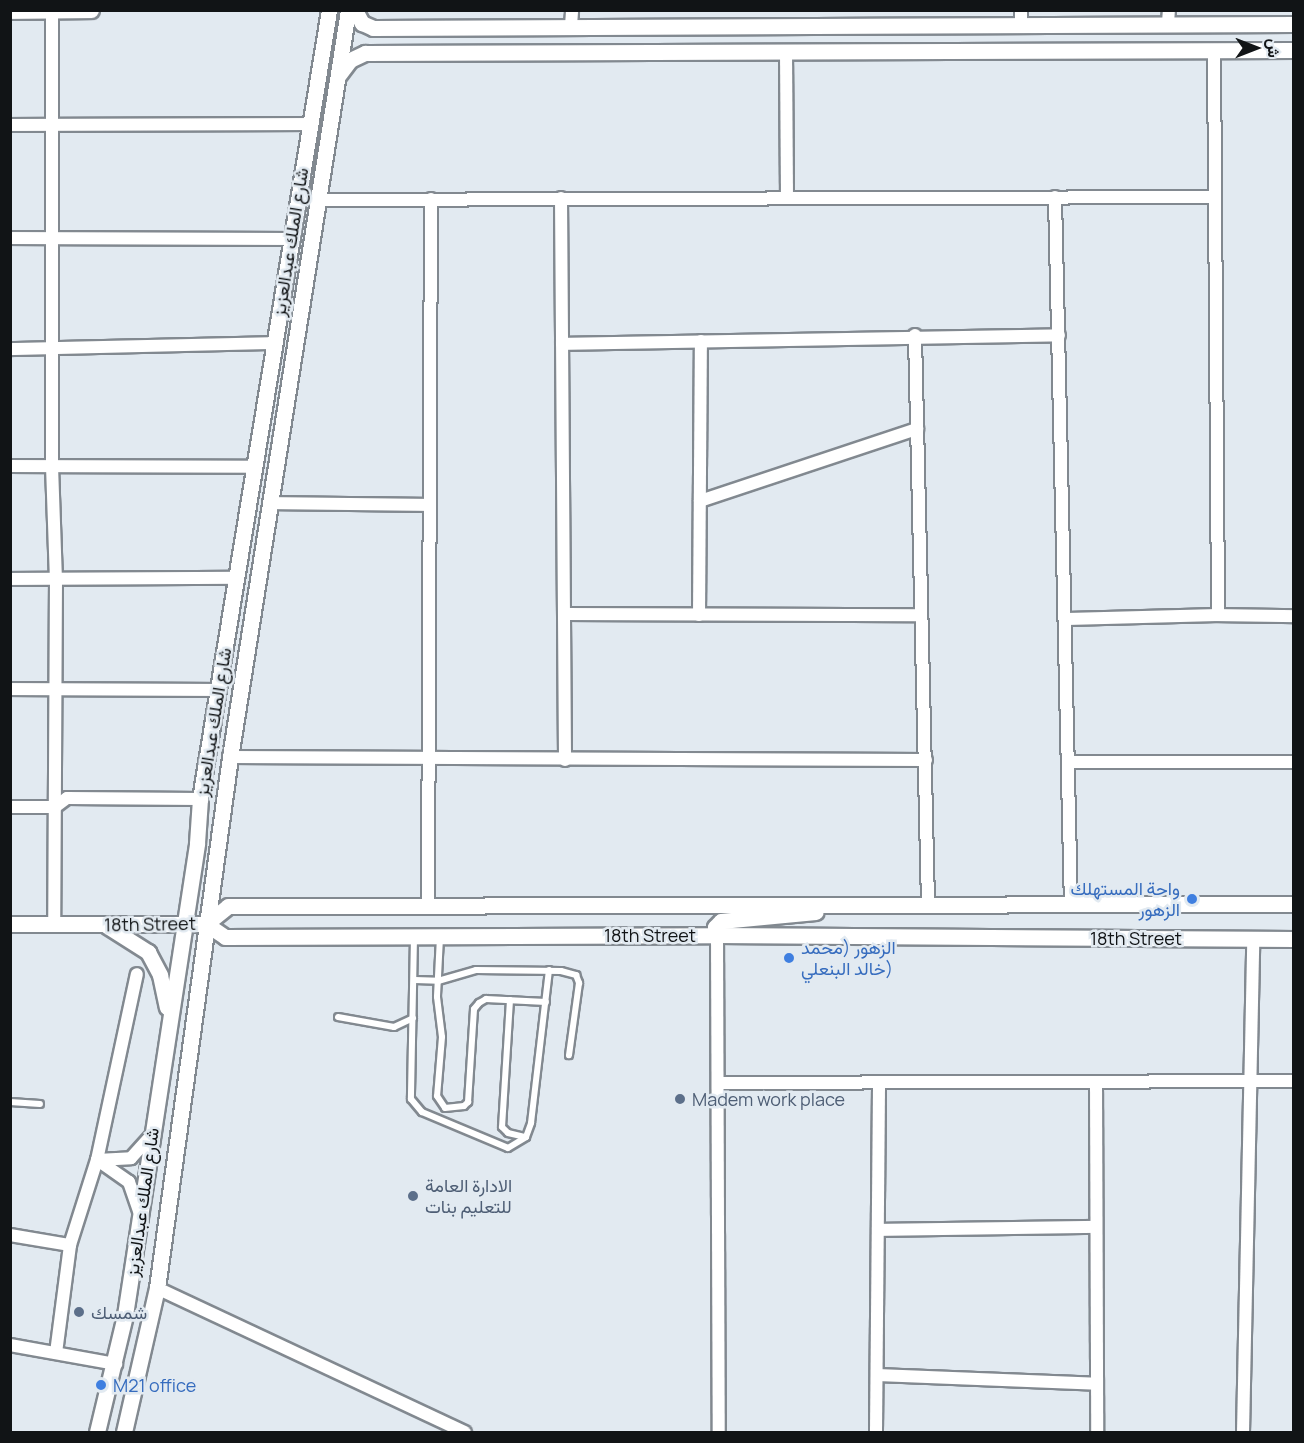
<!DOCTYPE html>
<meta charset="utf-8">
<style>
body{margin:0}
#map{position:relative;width:1304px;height:1443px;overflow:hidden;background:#e2eaf1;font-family:Manrope,Vazirmatn,sans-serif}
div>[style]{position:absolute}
.roads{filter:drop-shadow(2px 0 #828990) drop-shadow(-2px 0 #828990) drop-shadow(0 2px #828990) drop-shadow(0 -2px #828990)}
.service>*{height:6px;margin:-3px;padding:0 3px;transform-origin:3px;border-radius:3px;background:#fff}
.minor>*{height:12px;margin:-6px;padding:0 6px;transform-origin:6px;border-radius:6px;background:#fff}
.tertiary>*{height:15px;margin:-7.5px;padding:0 7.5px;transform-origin:7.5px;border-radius:7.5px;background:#fff}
.dots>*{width:16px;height:16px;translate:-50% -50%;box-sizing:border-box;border:3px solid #e2eaf1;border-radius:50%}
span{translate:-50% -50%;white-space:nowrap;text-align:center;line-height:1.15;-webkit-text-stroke:5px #e2eaf1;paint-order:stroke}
.street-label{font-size:18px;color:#111416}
.shop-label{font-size:18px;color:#366cbe}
.right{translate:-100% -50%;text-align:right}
.left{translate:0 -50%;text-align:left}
.service-label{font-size:18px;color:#4e5e75}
.frame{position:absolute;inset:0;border:12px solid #111416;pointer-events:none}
.north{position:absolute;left:1226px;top:18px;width:60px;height:60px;-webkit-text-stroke:4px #e2eaf1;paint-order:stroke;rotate:90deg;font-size:16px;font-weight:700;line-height:24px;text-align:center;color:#111416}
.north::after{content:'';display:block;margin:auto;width:21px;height:27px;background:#111416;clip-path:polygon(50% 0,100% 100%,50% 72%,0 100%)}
</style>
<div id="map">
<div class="roads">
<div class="service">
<i style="left:414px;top:937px;width:162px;rotate:91.1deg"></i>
<i style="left:411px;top:1099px;width:17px;rotate:50deg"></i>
<i style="left:422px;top:1112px;width:93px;rotate:22.7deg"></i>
<i style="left:508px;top:1148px;width:21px;rotate:-31deg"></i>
<i style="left:526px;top:1137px;width:15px;rotate:-70deg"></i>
<i style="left:531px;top:1123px;width:154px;rotate:-83.3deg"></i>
<i style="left:440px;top:937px;width:60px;rotate:92.9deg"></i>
<i style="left:437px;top:997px;width:40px;rotate:82.9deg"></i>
<i style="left:442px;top:1037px;width:59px;rotate:94.8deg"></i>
<i style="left:437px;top:1096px;width:14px;rotate:56deg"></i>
<i style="left:445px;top:1108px;width:19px;rotate:-6deg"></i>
<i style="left:464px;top:1106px;width:6px;rotate:-45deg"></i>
<i style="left:468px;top:1102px;width:93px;rotate:-86.3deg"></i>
<i style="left:474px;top:1009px;width:8px;rotate:-50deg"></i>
<i style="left:479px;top:1003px;width:8px;rotate:-30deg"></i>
<i style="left:486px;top:999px;width:60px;rotate:2.9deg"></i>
<i style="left:415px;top:980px;width:23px;rotate:2deg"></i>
<i style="left:438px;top:981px;width:40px;rotate:-16deg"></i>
<i style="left:476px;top:970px;width:85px;rotate:0.7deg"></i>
<i style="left:561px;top:971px;width:16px;rotate:15deg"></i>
<i style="left:576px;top:975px;width:9px;rotate:69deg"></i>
<i style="left:579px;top:983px;width:73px;rotate:97.9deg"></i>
<i style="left:510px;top:1000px;width:127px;rotate:93.6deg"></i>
<i style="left:502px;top:1127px;width:8px;rotate:45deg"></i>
<i style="left:508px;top:1133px;width:18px;rotate:13deg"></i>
<i style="left:338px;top:1017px;width:57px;rotate:10.1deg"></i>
<i style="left:394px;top:1027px;width:21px;rotate:-25deg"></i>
<i style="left:10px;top:1102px;width:30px;rotate:4deg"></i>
</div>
<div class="minor">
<i style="left:1021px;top:10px;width:13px;rotate:90deg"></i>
<i style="left:52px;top:11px;width:455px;rotate:90deg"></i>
<i style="left:52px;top:466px;width:113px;rotate:88deg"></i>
<i style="left:56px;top:579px;width:346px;rotate:90.3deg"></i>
<i style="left:1168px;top:23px;width:13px;rotate:-86deg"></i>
<i style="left:571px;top:26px;width:16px;rotate:-86deg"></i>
<i style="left:1214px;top:51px;width:564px;rotate:89.59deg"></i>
<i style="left:1218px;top:615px;width:76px;rotate:0.8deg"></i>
<i style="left:786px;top:52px;width:146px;rotate:89.6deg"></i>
<i style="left:10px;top:125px;width:300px;rotate:-0.2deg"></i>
<i style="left:1055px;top:197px;width:708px;rotate:88.71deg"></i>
<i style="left:561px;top:198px;width:562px;rotate:89.59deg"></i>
<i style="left:318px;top:200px;width:895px;rotate:-0.19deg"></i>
<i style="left:10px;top:238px;width:279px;rotate:0.2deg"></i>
<i style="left:915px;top:335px;width:570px;rotate:88.69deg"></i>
<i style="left:562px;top:344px;width:497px;rotate:-1deg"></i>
<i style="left:10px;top:349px;width:264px;rotate:-1.3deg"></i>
<i style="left:10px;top:466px;width:244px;rotate:0.2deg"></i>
<i style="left:700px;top:501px;width:229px;rotate:-18.4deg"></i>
<i style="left:270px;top:503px;width:159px;rotate:0.7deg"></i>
<i style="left:10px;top:579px;width:226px;rotate:-0.3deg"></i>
<i style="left:564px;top:614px;width:357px;rotate:0.2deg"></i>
<i style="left:699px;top:615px;width:274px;rotate:-89.6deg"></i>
<i style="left:1065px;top:619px;width:153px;rotate:-1.5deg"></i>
<i style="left:10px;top:689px;width:208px;rotate:0.3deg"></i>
<i style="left:230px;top:757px;width:696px;rotate:0.25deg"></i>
<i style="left:1069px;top:762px;width:225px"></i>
<i style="left:10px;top:807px;width:45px"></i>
<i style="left:55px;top:807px;width:15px;rotate:-37deg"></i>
<i style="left:67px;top:798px;width:133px;rotate:0.4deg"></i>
<i style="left:428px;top:904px;width:705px;rotate:-89.76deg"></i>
<i style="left:717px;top:935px;width:497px;rotate:89.8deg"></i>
<i style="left:1096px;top:1082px;width:350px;rotate:89.8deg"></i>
<i style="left:720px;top:1083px;width:574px;rotate:-0.2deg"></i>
<i style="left:139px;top:1211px;width:31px;rotate:-109deg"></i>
<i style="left:129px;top:1182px;width:39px;rotate:-145deg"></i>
<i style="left:97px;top:1160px;width:34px;rotate:-3deg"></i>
<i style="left:131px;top:1158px;width:30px;rotate:-48deg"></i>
<i style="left:878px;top:1230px;width:218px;rotate:-0.8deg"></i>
<i style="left:10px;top:1235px;width:61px;rotate:9.5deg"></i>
<i style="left:157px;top:1288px;width:340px;rotate:25.1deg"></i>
<i style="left:10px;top:1345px;width:108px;rotate:10.2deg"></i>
<i style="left:56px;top:1353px;width:109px;rotate:-82.6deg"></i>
<i style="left:70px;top:1245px;width:89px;rotate:-72.4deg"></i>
<i style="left:97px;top:1160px;width:190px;rotate:-77.9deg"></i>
<i style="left:877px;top:1375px;width:220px;rotate:2.3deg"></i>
<i style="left:876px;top:1432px;width:350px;rotate:-89.5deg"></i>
<i style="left:1243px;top:1432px;width:493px;rotate:-88.8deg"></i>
</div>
<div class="tertiary">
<i style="left:355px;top:10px;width:15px;rotate:62deg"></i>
<i style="left:362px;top:23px;width:12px;rotate:24deg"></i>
<i style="left:373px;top:28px;width:921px;rotate:-0.25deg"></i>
<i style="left:10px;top:11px;width:81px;rotate:-0.7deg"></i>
<i style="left:338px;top:76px;width:20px;rotate:-53deg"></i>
<i style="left:350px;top:60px;width:17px;rotate:-25deg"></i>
<i style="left:365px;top:53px;width:929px;rotate:-0.19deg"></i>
<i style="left:10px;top:924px;width:196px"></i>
<i style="left:206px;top:924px;width:23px;rotate:34deg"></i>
<i style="left:225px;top:937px;width:492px;rotate:-0.2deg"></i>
<i style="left:717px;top:935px;width:577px;rotate:0.4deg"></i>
<i style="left:206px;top:924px;width:28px;rotate:-39deg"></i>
<i style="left:228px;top:906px;width:1066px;rotate:-0.11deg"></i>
<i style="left:107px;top:926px;width:49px;rotate:32.4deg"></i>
<i style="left:148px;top:952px;width:26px;rotate:62deg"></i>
<i style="left:160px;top:975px;width:33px;rotate:78deg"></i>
<i style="left:717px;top:935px;width:8px;rotate:-104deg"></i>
<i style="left:715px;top:927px;width:8px;rotate:-45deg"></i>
<i style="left:721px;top:921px;width:95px;rotate:-5.4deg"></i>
<i style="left:97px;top:1432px;width:120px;rotate:-76.5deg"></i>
<i style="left:125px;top:1315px;width:477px;rotate:-81.3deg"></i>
<i style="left:197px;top:843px;width:44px;rotate:-86.1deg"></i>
<i style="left:200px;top:799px;width:799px;rotate:-80.71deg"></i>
<i style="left:124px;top:1432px;width:148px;rotate:-77.1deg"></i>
<i style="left:157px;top:1288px;width:536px;rotate:-82.17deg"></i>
<i style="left:230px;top:757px;width:756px;rotate:-81.02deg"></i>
</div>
</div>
<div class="dots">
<i style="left:1192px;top:899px;background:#3f7fe0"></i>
<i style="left:789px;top:958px;background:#3f7fe0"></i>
<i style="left:680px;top:1099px;background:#5c6f8a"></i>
<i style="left:413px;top:1196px;background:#5c6f8a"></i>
<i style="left:79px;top:1312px;background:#5c6f8a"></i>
<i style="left:101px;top:1385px;background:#3f7fe0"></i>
</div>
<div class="street-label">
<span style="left:290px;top:242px;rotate:-81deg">شارع الملك عبدالعزيز</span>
<span style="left:213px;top:722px;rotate:-81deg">شارع الملك عبدالعزيز</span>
<span style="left:150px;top:924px;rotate:-1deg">18th Street</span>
<span style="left:650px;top:935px">18th Street</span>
<span style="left:1136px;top:938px">18th Street</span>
<span style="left:142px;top:1202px;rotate:-82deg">شارع الملك عبدالعزيز</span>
</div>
<div class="shop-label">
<span class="right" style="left:1180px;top:899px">واحة المستهلك<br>الزهور</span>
<span class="left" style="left:801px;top:958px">الزهور (محمد<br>خالد البنعلي)</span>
<span class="left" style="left:113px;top:1385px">M21 office</span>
</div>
<div class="service-label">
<span class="left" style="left:692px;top:1099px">Madem work place</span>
<span class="left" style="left:425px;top:1196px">الادارة العامة<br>للتعليم بنات</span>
<span class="left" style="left:91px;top:1312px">شمسك</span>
</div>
<div class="frame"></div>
<div class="north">ش</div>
</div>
